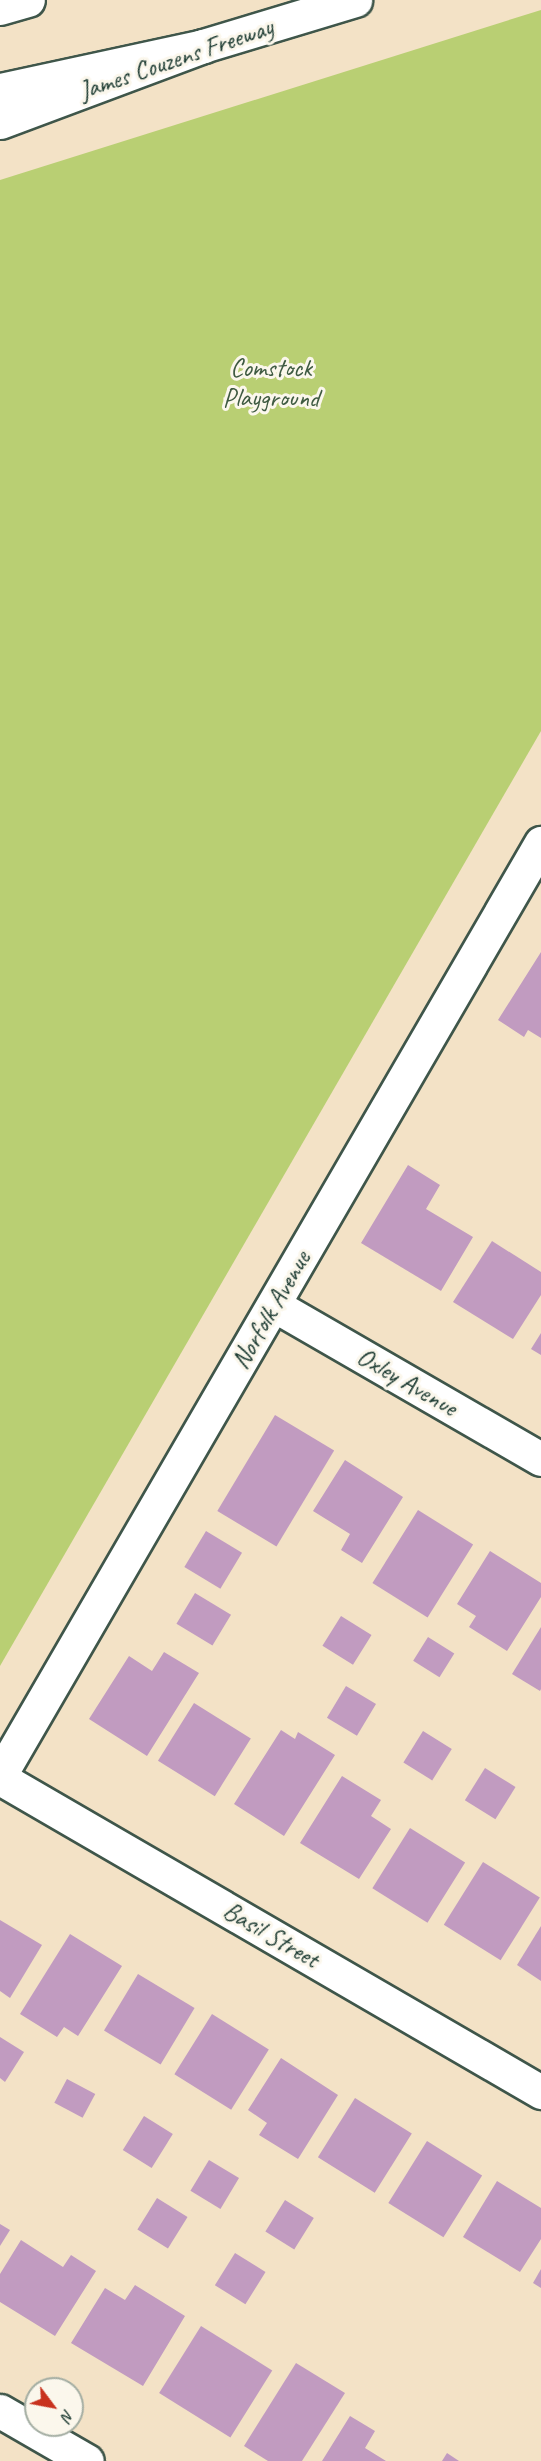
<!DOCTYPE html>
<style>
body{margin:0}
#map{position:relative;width:541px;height:2461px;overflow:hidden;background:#f3e2c6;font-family:Caveat,sans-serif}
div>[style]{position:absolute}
.green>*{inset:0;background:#b9cf73}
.building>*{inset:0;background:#c19bc0;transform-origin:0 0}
.roads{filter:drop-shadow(2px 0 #3f564a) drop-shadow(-2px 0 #3f564a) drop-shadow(0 2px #3f564a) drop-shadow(0 -2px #3f564a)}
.minor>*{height:33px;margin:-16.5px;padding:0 16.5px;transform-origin:16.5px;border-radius:16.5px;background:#fff}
.major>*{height:33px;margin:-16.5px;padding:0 16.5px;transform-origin:16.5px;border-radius:16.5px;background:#fff}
.highway>*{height:33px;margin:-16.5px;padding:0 16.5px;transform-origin:16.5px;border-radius:16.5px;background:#fff}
span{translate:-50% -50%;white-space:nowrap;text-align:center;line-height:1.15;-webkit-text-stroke:6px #fbf7ec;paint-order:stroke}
.street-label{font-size:26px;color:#1f3d34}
.park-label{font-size:26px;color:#3e5a41}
.north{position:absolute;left:24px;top:2377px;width:60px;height:60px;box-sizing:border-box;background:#fbf7ec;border:2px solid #a3ada2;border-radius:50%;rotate:122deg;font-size:16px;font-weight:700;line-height:24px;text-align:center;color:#1f3d34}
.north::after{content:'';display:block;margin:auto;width:21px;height:27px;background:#c8321e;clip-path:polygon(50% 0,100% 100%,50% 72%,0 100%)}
</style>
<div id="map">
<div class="green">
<i style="clip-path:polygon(541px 10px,541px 731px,0 1666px,0 180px)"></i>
</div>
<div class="building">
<i style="clip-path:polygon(541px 952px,541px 1038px,528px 1030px,524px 1037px,498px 1020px)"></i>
<i style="clip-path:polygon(408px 1165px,440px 1185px,426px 1209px,473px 1237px,441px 1291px,361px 1243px)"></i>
<i style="clip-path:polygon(492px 1241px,541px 1272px,541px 1295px,513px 1339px,453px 1302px)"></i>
<i style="clip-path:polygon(541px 1333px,541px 1355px,531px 1349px)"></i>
<i style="left:275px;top:1415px;width:69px;height:112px;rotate:31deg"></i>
<i style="clip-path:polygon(345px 1460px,403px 1497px,362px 1563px,341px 1550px,350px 1534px,313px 1511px)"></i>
<i style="left:418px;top:1510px;width:65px;height:86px;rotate:32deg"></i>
<i style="left:206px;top:1531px;width:42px;height:42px;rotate:31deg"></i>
<i style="clip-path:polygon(490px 1551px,541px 1583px,541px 1597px,507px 1651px,469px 1627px,476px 1616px,457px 1604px)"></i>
<i style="left:195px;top:1593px;width:42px;height:36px;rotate:31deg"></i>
<i style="left:341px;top:1616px;width:36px;height:35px;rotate:32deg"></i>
<i style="clip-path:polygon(541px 1627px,541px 1689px,540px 1691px,512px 1674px)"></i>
<i style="left:428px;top:1637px;width:31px;height:28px;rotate:32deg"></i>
<i style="clip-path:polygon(164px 1652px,199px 1673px,147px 1756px,89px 1719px,129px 1656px,152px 1671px)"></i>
<i style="left:346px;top:1686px;width:35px;height:37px;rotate:31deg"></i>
<i style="left:194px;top:1703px;width:67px;height:68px;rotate:32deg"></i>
<i style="clip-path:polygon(281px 1730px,295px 1739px,298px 1732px,335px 1755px,284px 1836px,234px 1804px)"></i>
<i style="left:423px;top:1731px;width:34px;height:37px;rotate:32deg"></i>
<i style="left:485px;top:1768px;width:36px;height:38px;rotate:32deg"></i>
<i style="clip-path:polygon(342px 1776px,381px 1800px,371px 1816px,391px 1829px,359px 1879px,300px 1843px)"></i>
<i style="left:410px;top:1828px;width:65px;height:71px;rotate:32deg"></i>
<i style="left:483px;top:1862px;width:67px;height:74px;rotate:32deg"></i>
<i style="clip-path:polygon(0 1920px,42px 1945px,10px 1998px,0 1991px)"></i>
<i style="clip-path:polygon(541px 1926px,541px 1981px,517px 1965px)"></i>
<i style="clip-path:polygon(70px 1934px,122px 1966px,78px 2036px,64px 2027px,57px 2037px,20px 2014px)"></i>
<i style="left:138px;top:1974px;width:66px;height:66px;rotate:31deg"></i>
<i style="left:212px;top:2014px;width:67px;height:71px;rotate:32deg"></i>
<i style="clip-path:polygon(0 2037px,24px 2052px,5px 2082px,0 2078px)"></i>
<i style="clip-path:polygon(281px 2058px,338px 2095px,298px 2159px,259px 2135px,267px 2123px,248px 2110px)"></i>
<i style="left:67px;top:2079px;width:32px;height:27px;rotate:28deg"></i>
<i style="left:355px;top:2098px;width:67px;height:70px;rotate:32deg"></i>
<i style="left:144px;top:2116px;width:34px;height:40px;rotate:32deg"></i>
<i style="left:427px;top:2141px;width:65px;height:73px;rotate:32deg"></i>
<i style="left:209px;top:2160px;width:35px;height:36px;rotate:31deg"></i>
<i style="clip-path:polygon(497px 2181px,541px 2208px,541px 2239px,520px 2272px,463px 2237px)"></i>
<i style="left:157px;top:2198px;width:36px;height:37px;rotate:32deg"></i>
<i style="left:285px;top:2200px;width:34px;height:37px;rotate:32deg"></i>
<i style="clip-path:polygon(0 2224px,10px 2230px,0 2246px)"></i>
<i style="clip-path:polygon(21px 2240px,63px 2267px,71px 2255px,96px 2271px,55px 2336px,0 2302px,0 2274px)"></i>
<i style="left:235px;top:2253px;width:36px;height:38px;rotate:32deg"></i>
<i style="clip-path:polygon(541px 2269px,541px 2288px,533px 2283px)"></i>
<i style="clip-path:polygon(135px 2285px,185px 2316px,143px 2386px,71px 2343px,105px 2288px,125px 2300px)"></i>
<i style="left:201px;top:2326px;width:84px;height:79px;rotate:32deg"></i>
<i style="clip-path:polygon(296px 2363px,345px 2393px,302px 2461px,268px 2461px,244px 2446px)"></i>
<i style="clip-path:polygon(350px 2416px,375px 2431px,365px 2448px,386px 2461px,322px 2461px)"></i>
<i style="clip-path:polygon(447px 2453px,459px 2461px,442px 2461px)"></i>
</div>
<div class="roads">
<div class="minor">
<i style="left:274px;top:1305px;width:308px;rotate:30deg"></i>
<i style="left:0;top:1775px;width:1078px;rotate:-59.87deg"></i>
<i style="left:0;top:1778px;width:626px;rotate:30.13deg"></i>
<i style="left:0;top:2411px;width:100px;rotate:29.9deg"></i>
</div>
<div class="major">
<i style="left:0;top:122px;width:217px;rotate:-20.5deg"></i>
<i style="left:203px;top:46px;width:159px;rotate:-16.8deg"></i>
</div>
<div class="highway">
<i style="left:0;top:8px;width:29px;rotate:-16deg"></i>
<i style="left:0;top:90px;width:208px;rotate:-12.2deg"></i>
</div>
</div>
<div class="street-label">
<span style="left:176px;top:59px;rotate:-19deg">James Couzens Freeway</span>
<span style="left:271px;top:1310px;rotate:-60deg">Norfolk Avenue</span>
<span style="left:407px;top:1382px;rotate:30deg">Oxley Avenue</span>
<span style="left:271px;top:1935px;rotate:30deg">Basil Street</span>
</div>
<div class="park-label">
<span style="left:271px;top:383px">Comstock<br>Playground</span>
</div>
<div class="north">N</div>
</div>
